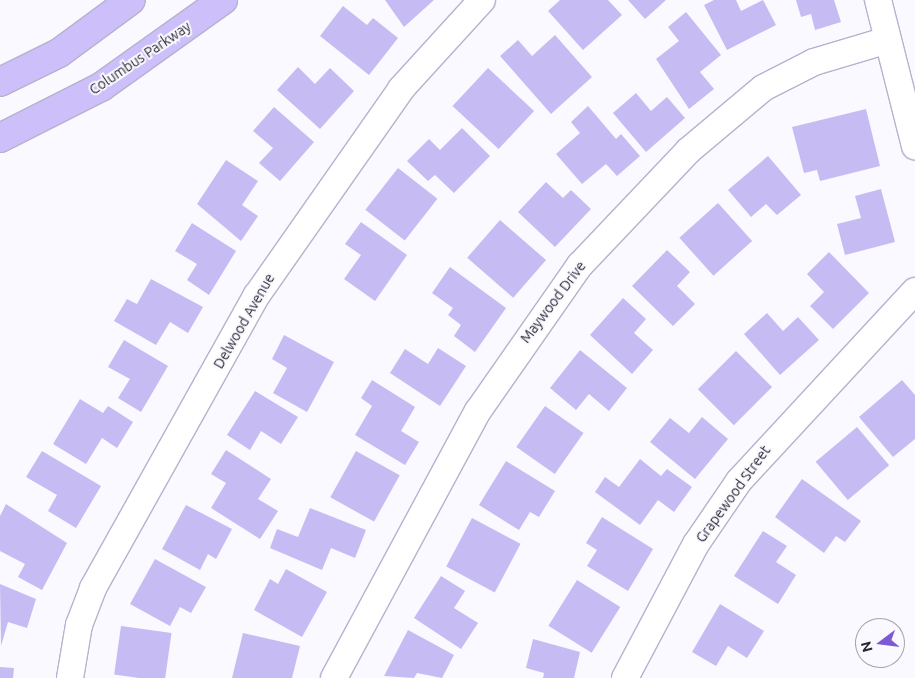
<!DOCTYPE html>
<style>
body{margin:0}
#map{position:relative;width:915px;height:678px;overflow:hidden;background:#f9f9ff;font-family:Ubuntu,sans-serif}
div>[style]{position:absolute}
.building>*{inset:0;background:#c6bcf3;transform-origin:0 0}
.roads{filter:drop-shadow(1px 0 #b6b2ce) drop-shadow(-1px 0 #b6b2ce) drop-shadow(0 1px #b6b2ce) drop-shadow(0 -1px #b6b2ce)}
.street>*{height:26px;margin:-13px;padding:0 13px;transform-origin:13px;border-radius:13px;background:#fff}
.primary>*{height:28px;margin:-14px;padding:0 14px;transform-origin:14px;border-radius:14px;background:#cdbffa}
span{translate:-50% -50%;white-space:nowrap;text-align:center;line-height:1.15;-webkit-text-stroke:4px #f9f9ff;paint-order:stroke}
.street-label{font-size:14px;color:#27252f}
.north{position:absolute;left:855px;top:618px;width:50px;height:50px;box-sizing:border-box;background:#f9f9ff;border:1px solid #a5a4ac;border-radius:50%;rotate:255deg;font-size:14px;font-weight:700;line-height:20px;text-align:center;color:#27252f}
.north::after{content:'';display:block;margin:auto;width:18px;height:22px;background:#7d59d3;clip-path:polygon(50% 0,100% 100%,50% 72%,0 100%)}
</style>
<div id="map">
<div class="building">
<i style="clip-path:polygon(385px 0,434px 0,404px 27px)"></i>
<i style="clip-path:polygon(560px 0,608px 0,622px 15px,583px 50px,548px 11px)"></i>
<i style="clip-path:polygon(628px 0,666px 0,645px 19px)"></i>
<i style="clip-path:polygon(714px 0,736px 0,741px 11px,763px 0,776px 25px,727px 50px,704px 5px)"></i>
<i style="clip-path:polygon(796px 0,834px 0,841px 22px,815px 30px,811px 14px,801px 17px)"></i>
<i style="clip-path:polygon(343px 6px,367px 25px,373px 18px,398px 38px,369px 75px,320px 36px)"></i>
<i style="clip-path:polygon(686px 12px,721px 55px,700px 72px,714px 89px,689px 109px,656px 59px,679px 41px,668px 27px)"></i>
<i style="clip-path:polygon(555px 35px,592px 77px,551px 114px,500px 56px,518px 40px,532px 56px)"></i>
<i style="clip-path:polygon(298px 67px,315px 84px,330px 68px,354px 91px,320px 129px,277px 90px)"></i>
<i style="left:488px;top:68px;width:63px;height:52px;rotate:43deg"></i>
<i style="clip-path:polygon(636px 93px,651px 111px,667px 97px,685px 118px,646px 152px,613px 113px)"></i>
<i style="clip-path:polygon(588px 106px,616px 139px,621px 134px,640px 156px,617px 176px,606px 164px,582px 184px,556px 154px,580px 133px,571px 122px)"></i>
<i style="clip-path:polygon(274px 107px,314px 142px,280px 181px,259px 163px,273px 148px,253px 131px)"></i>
<i style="clip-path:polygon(866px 109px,880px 166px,820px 181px,817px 170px,804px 173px,792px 127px)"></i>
<i style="clip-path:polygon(462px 128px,490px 156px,454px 193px,435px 175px,428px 181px,407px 161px,429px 139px,440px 150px)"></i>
<i style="clip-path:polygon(768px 156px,801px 195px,777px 215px,766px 204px,751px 217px,728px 190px)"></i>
<i style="clip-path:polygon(226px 160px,258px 181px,242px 205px,258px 216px,241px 241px,197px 204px)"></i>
<i style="left:398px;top:168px;width:50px;height:53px;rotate:38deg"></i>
<i style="clip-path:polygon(546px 182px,563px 198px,571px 190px,591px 209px,555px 247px,518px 212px)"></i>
<i style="clip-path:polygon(881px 189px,895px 242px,845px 255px,837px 224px,861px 218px,855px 196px)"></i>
<i style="left:718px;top:203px;width:51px;height:52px;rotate:48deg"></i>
<i style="left:500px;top:220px;width:61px;height:50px;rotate:41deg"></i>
<i style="clip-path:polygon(361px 222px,407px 255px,375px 301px,344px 279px,361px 255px,345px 244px)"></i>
<i style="clip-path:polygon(192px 223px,236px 251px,209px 295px,187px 280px,197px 264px,175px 251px)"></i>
<i style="clip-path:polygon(667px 250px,690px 272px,677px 286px,695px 304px,673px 326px,632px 286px)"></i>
<i style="clip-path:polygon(829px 252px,869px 293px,833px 329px,810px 306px,824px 292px,807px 274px)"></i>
<i style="clip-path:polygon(450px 267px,506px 308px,475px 352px,454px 336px,461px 325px,448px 315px,453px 308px,432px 293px)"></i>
<i style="clip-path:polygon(151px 279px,203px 307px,188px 333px,170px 322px,156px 345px,114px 321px,127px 299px,137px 304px)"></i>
<i style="clip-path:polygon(623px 298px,646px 319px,634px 333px,653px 350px,632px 374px,590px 335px)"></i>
<i style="clip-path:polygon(767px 313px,783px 331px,798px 317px,819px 340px,780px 375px,744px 334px)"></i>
<i style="clip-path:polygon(284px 335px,334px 362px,307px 412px,273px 393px,287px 368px,272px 359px)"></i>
<i style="clip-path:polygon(124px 340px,168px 366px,141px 412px,118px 398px,130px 379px,108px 367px)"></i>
<i style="clip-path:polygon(438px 348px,466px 366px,440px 406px,390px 373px,405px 349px,428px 364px)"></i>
<i style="clip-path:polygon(580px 350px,627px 388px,609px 411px,589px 394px,576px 410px,550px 388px)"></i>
<i style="left:736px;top:351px;width:51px;height:54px;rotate:45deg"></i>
<i style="clip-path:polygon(372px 380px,415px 407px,401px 431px,419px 442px,405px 465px,355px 435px,372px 406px,361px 398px)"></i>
<i style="clip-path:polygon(902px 380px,915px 395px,915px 439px,893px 457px,859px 417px)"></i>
<i style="clip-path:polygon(255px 391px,298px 417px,281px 444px,261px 431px,250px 450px,227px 435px)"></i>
<i style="clip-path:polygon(80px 399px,103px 413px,108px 406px,133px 422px,117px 448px,102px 438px,86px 464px,53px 444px)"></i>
<i style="left:545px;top:406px;width:47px;height:50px;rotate:35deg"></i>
<i style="clip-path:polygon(702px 417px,728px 439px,695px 479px,650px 442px,670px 418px,689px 433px)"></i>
<i style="left:857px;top:427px;width:50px;height:54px;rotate:50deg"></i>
<i style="clip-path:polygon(226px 450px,271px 479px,258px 499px,278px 511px,260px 539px,211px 508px,226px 483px,211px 474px)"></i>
<i style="clip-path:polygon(42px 451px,101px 486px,76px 528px,48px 511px,57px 495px,26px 477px)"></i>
<i style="left:356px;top:451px;width:50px;height:53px;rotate:29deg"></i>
<i style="clip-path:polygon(640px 459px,661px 476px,667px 469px,692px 487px,674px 512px,658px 500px,640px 525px,595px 492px,605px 477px,619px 487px)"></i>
<i style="clip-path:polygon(506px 461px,555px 491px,539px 517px,530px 512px,519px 530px,479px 505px)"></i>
<i style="clip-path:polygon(802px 479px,861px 521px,845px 542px,836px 536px,824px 553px,775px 517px)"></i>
<i style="clip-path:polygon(6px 504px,67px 543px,42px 590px,18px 577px,25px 564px,0 551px,0 516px)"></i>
<i style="clip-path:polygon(186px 505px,232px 529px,216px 559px,208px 554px,200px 570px,162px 549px)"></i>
<i style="clip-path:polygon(310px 508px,366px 530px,355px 558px,331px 548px,322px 570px,270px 548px,277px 529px,298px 537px)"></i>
<i style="clip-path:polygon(602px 517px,653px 549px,628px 591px,587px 566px,597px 550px,586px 543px)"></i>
<i style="left:472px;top:518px;width:55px;height:55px;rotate:28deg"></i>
<i style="clip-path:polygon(763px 531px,787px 546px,776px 562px,796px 575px,778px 604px,734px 576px)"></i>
<i style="clip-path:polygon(155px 559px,206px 587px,191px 613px,180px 607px,170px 626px,130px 604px)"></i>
<i style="clip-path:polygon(286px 569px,327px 592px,302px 637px,254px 610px,270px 579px,278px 584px)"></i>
<i style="clip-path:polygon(441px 576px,465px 591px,454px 608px,478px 623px,461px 649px,414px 618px)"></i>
<i style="left:577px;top:580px;width:51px;height:54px;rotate:32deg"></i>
<i style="clip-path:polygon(0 584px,36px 599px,27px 628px,8px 622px,1px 646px)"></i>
<i style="clip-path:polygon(720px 604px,764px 631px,747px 658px,728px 646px,716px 666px,692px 652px)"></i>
<i style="left:121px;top:626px;width:51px;height:49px;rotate:8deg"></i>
<i style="clip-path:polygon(408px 630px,454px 655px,442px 678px,417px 673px,414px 678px,384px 676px)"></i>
<i style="clip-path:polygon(243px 633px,300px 646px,292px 678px,232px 678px)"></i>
<i style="clip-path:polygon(533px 639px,580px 652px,574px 678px,543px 678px,544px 673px,526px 668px)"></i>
<i style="clip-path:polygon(0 667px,14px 668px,13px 678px,0 678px)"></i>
</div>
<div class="roads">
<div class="street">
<i style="left:878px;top:0;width:151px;rotate:75.8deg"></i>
<i style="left:70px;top:678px;width:54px;rotate:-80.4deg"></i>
<i style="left:79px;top:625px;width:40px;rotate:-69deg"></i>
<i style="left:93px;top:588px;width:336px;rotate:-60.8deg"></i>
<i style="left:257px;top:295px;width:251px;rotate:-55deg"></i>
<i style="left:401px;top:89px;width:120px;rotate:-47.7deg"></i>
<i style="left:334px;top:678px;width:303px;rotate:-61.7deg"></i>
<i style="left:478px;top:411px;width:178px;rotate:-55.1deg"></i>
<i style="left:580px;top:265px;width:157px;rotate:-46.5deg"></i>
<i style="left:688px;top:151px;width:98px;rotate:-40deg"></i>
<i style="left:763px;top:88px;width:57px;rotate:-27deg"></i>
<i style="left:814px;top:62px;width:77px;rotate:-16.6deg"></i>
<i style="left:625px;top:678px;width:152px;rotate:-62.1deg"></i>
<i style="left:696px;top:544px;width:76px;rotate:-55.7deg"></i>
<i style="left:739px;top:481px;width:259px;rotate:-47.2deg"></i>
</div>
<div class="primary">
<i style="left:0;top:82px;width:66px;rotate:-26.2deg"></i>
<i style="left:59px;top:53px;width:89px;rotate:-36.4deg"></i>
<i style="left:0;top:138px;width:113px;rotate:-26.8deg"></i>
<i style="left:101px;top:87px;width:150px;rotate:-35.5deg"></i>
</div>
</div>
<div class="street-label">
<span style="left:140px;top:58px;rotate:-34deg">Columbus Parkway</span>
<span style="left:553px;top:302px;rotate:-53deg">Maywood Drive</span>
<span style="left:244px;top:321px;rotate:-60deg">Delwood Avenue</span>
<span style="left:733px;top:494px;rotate:-54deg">Grapewood Street</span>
</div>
<div class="north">N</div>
</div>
